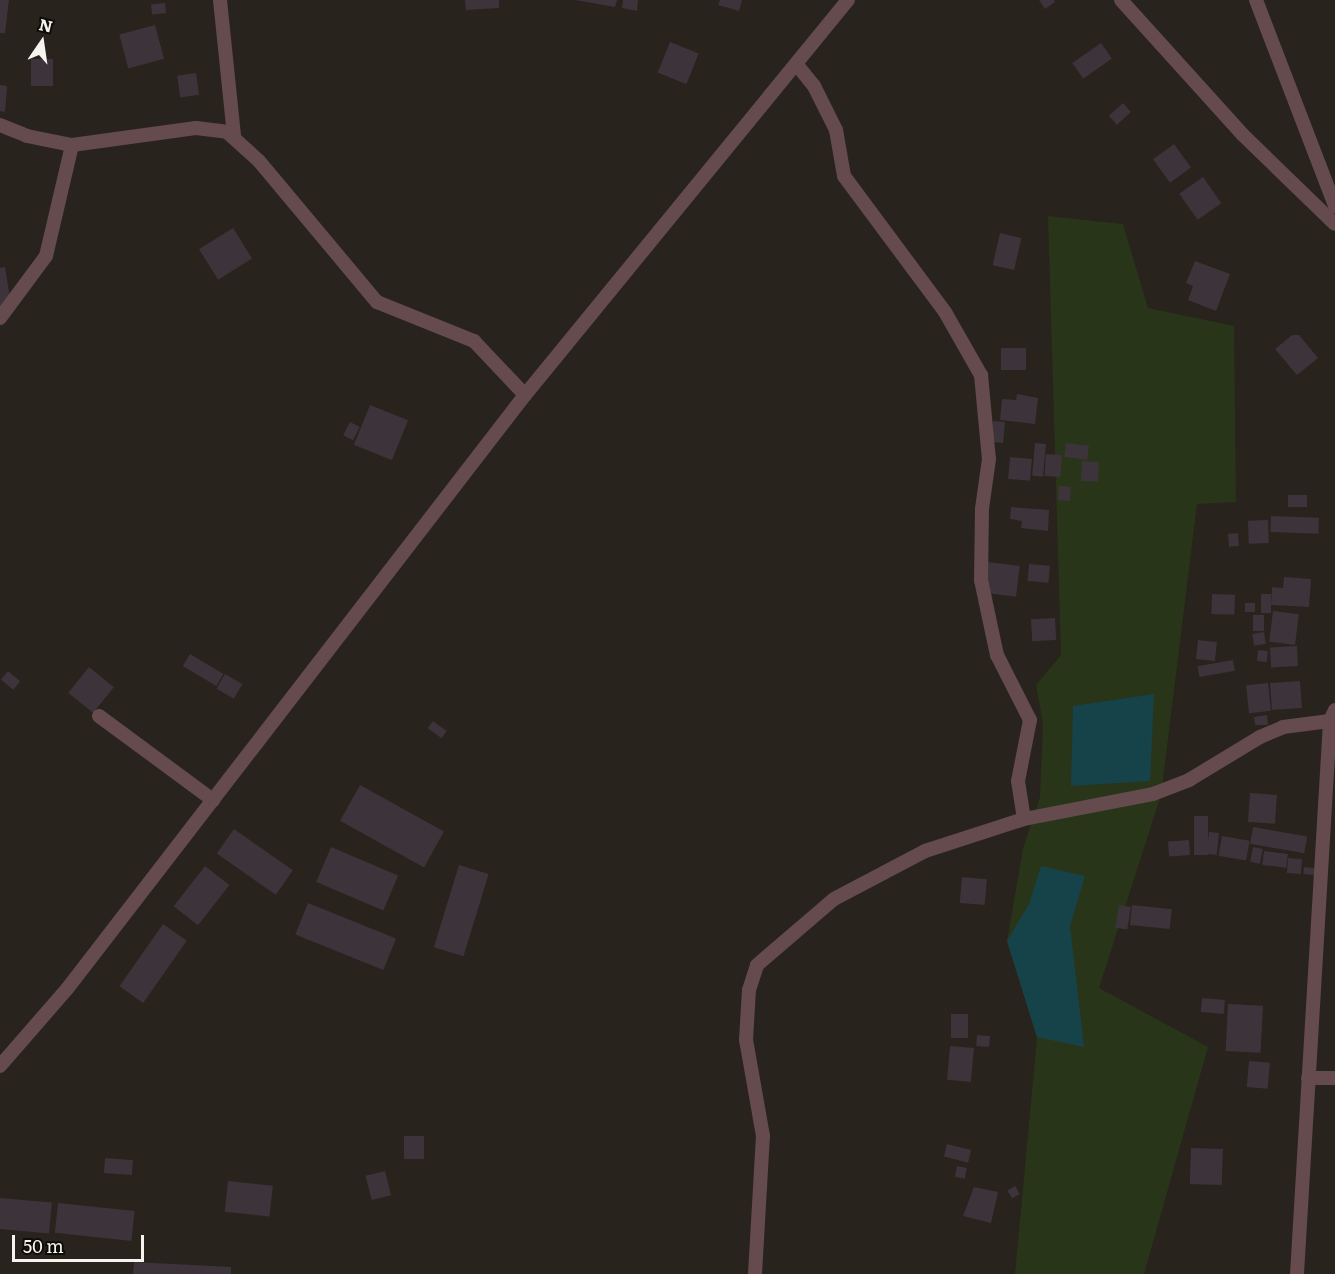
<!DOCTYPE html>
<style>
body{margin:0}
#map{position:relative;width:1335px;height:1274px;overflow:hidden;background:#28231d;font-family:Literata,serif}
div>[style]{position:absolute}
.green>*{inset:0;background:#293518}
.water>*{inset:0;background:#16434a}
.building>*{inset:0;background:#3c343a;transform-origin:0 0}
.street>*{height:14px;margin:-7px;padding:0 7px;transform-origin:7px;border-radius:7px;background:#654a4e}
span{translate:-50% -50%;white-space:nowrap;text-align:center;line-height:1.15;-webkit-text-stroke:4.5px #0f0d0a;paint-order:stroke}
.north{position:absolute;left:12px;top:12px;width:60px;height:60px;-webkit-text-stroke:4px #0f0d0a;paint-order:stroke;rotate:13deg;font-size:16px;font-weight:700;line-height:24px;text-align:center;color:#f7f4ef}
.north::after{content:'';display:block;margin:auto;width:21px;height:27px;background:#f7f4ef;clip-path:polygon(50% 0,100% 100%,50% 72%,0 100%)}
.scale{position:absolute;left:12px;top:1235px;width:132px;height:27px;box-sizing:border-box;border:3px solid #f7f4ef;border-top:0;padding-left:8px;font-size:18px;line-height:21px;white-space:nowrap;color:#f7f4ef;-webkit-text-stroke:4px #0f0d0a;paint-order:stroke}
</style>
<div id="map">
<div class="green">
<i style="clip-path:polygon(1048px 216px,1123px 224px,1148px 308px,1234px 326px,1236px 502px,1197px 504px,1161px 795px,1099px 988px,1208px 1047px,1144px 1274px,1015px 1274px,1037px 1038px,1007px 941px,1023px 849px,1040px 797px,1043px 724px,1036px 685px,1061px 655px)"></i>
</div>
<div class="water">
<i style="clip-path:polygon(1154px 694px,1150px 781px,1071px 786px,1073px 706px)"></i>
<i style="clip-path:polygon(1041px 866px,1085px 876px,1070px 926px,1084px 1047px,1037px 1037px,1007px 941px,1029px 904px)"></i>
</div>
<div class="building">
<i style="clip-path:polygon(0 0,9px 0,5px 33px,0 33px)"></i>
<i style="clip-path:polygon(465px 0,499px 0,499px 8px,466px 10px)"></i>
<i style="clip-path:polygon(575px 0,617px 0,615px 7px)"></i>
<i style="clip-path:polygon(623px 0,638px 0,637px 11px,622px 8px)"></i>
<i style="clip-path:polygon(720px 0,742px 0,739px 11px,718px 5px)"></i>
<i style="clip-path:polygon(1039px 0,1054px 0,1055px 2px,1045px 9px)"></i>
<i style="left:165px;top:3px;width:10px;height:14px;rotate:84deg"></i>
<i style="left:155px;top:25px;width:35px;height:37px;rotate:75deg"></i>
<i style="left:670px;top:42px;width:31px;height:33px;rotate:22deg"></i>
<i style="left:1101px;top:43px;width:19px;height:35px;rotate:55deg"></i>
<i style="left:31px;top:59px;width:22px;height:27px"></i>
<i style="left:196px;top:73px;width:22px;height:19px;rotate:82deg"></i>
<i style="clip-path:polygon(0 85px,7px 86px,5px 112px,0 111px)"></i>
<i style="left:1123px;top:103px;width:12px;height:19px;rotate:48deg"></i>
<i style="left:1174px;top:144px;width:29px;height:26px;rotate:54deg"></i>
<i style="left:1203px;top:177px;width:32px;height:29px;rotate:55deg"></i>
<i style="left:233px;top:228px;width:36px;height:40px;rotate:58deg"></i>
<i style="left:1000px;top:233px;width:22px;height:33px;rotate:13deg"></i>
<i style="clip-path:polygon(1195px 261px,1230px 274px,1216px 311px,1188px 300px,1193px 286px,1186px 283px)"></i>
<i style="clip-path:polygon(5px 267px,11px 304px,0 306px,0 268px)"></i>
<i style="clip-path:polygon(1292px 335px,1299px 335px,1318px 358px,1297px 375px,1275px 349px)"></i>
<i style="left:1001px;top:348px;width:25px;height:22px"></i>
<i style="clip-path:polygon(1017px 394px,1038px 398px,1035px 424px,1000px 420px,1002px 399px,1016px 400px)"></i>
<i style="left:370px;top:405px;width:41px;height:43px;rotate:22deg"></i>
<i style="left:993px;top:421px;width:12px;height:21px;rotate:5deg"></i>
<i style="left:350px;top:422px;width:11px;height:15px;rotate:27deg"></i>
<i style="left:1035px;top:443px;width:11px;height:33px;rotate:5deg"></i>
<i style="left:1066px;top:443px;width:23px;height:14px;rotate:7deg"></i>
<i style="left:1046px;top:454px;width:16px;height:22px;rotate:4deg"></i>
<i style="left:1010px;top:457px;width:22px;height:22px;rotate:5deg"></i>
<i style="left:1082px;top:461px;width:17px;height:20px;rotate:3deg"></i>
<i style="left:1059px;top:486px;width:12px;height:14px;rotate:5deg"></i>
<i style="left:1288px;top:495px;width:19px;height:12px"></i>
<i style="clip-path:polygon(1011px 507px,1049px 510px,1048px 531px,1021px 528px,1022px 521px,1010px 519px)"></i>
<i style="left:1271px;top:516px;width:48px;height:16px;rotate:2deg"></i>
<i style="left:1268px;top:520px;width:23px;height:20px;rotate:88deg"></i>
<i style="left:1238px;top:533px;width:13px;height:10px;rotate:86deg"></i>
<i style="left:988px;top:562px;width:32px;height:31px;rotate:7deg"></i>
<i style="left:1029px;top:564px;width:21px;height:17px;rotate:5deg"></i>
<i style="clip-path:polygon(1284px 577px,1311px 579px,1309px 607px,1271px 605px,1272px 587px,1283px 588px)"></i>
<i style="left:1212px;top:594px;width:23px;height:20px;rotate:2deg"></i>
<i style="left:1261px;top:594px;width:10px;height:19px"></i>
<i style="left:1245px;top:603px;width:10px;height:9px"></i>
<i style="left:1273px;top:611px;width:26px;height:31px;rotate:7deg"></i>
<i style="left:1253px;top:615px;width:11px;height:16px"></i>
<i style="left:1055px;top:618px;width:22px;height:24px;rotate:87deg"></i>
<i style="left:1264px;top:632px;width:12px;height:12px;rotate:81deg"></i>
<i style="left:1198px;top:640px;width:19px;height:19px;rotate:6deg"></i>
<i style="left:1297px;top:646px;width:20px;height:27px;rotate:87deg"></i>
<i style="left:1258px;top:650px;width:10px;height:11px;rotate:6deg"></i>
<i style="left:190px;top:654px;width:39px;height:14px;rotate:31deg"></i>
<i style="left:1233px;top:660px;width:11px;height:36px;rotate:80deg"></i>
<i style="left:89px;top:667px;width:32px;height:33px;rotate:39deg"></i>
<i style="left:8px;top:671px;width:16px;height:11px;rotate:40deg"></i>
<i style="left:225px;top:674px;width:20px;height:17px;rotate:30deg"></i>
<i style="left:1300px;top:681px;width:27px;height:30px;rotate:86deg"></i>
<i style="left:1268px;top:683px;width:28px;height:22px;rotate:84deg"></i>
<i style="clip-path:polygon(1267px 715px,1268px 725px,1255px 725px,1254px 717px)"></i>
<i style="left:433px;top:721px;width:17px;height:9px;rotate:36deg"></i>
<i style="left:360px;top:785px;width:96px;height:41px;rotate:29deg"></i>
<i style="left:1250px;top:793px;width:27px;height:29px;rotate:4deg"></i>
<i style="left:1194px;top:816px;width:14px;height:39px"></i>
<i style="left:1253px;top:827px;width:55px;height:17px;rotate:10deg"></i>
<i style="left:234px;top:829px;width:72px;height:30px;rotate:35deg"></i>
<i style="left:1209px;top:832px;width:10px;height:22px;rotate:6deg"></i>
<i style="left:1222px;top:836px;width:28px;height:20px;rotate:10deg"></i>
<i style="left:1189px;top:840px;width:15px;height:21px;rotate:86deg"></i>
<i style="left:331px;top:847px;width:73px;height:38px;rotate:23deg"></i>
<i style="left:1253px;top:847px;width:10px;height:15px;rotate:11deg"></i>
<i style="left:1264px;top:851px;width:24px;height:14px;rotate:7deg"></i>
<i style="left:1288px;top:858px;width:14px;height:15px;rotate:4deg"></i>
<i style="left:459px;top:865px;width:31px;height:86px;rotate:17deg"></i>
<i style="left:205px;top:866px;width:31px;height:51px;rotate:38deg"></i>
<i style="left:1304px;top:867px;width:11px;height:7px;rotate:5deg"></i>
<i style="left:962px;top:877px;width:25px;height:26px;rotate:5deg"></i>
<i style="left:308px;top:903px;width:95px;height:34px;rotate:22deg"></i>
<i style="left:1119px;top:905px;width:12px;height:23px;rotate:9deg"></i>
<i style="left:1132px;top:905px;width:40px;height:20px;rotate:6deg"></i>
<i style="left:163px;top:924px;width:29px;height:76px;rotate:35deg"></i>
<i style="left:1202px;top:998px;width:23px;height:14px;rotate:5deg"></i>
<i style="left:1228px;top:1004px;width:35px;height:47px;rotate:3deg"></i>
<i style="left:951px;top:1014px;width:17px;height:24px"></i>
<i style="left:977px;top:1035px;width:13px;height:11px;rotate:4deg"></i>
<i style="left:950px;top:1046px;width:24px;height:34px;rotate:5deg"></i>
<i style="left:1249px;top:1061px;width:21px;height:26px;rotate:5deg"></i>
<i style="left:404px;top:1136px;width:20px;height:23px"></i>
<i style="left:947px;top:1144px;width:25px;height:13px;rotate:14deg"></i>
<i style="left:1191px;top:1148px;width:32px;height:36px;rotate:2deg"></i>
<i style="left:105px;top:1158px;width:28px;height:15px;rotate:4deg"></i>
<i style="left:957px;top:1166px;width:10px;height:11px;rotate:11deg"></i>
<i style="left:385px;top:1171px;width:25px;height:20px;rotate:76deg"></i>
<i style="left:228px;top:1181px;width:45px;height:31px;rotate:6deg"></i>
<i style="left:1015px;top:1186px;width:9px;height:9px;rotate:58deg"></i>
<i style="clip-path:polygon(974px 1187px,998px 1192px,991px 1223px,963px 1216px)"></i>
<i style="left:0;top:1198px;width:52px;height:31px;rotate:5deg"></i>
<i style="left:58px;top:1203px;width:77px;height:30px;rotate:6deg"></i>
<i style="clip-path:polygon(134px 1262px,231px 1267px,231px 1274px,133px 1274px)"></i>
</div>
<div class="street">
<i style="left:220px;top:0;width:136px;rotate:84.1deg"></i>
<i style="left:1121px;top:0;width:181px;rotate:47.9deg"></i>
<i style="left:1242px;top:134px;width:129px;rotate:44.1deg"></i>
<i style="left:1256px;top:0;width:221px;rotate:69deg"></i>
<i style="left:797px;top:65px;width:27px;rotate:51deg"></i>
<i style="left:814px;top:86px;width:49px;rotate:63.4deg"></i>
<i style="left:836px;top:130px;width:47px;rotate:80.1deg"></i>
<i style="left:844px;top:176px;width:169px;rotate:53.4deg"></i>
<i style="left:945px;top:312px;width:73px;rotate:60.3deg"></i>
<i style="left:981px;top:375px;width:84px;rotate:84.6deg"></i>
<i style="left:989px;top:459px;width:50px;rotate:98deg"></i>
<i style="left:982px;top:509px;width:71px;rotate:90.8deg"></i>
<i style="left:981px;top:580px;width:77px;rotate:78deg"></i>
<i style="left:997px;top:655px;width:73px;rotate:63.1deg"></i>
<i style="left:1030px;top:720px;width:62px;rotate:101.1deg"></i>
<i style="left:1018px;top:781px;width:38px;rotate:81deg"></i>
<i style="left:0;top:125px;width:29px;rotate:22deg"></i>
<i style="left:27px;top:136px;width:46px;rotate:11.3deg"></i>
<i style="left:72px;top:145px;width:125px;rotate:-7.8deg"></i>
<i style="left:196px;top:128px;width:31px;rotate:7deg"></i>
<i style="left:227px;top:132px;width:43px;rotate:42.2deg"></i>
<i style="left:259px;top:161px;width:184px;rotate:50.1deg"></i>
<i style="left:377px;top:302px;width:105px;rotate:21.9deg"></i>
<i style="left:474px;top:341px;width:74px;rotate:46.6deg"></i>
<i style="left:0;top:318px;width:77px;rotate:-53.4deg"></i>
<i style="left:46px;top:256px;width:114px;rotate:-76.8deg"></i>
<i style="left:99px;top:716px;width:142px;rotate:36.4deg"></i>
<i style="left:0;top:1066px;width:102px;rotate:-49deg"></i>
<i style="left:67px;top:989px;width:750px;rotate:-52.37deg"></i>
<i style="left:525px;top:395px;width:510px;rotate:-50.73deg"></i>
<i style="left:1308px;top:1078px;width:27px"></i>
<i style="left:755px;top:1274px;width:138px;rotate:-86.7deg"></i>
<i style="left:763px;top:1136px;width:97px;rotate:-100deg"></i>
<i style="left:746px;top:1040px;width:50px;rotate:-86.6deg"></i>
<i style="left:749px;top:990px;width:26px;rotate:-72deg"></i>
<i style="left:757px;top:965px;width:101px;rotate:-40.6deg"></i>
<i style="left:834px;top:899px;width:103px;rotate:-27.8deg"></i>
<i style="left:925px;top:851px;width:104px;rotate:-17.9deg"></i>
<i style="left:1024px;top:819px;width:131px;rotate:-11deg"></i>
<i style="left:1153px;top:794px;width:39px;rotate:-21deg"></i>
<i style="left:1189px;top:780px;width:83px;rotate:-31.2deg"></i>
<i style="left:1260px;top:737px;width:25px;rotate:-23deg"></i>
<i style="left:1283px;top:727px;width:47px;rotate:-7.3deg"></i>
<i style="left:1297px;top:1274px;width:554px;rotate:-86.58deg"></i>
<i style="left:1330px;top:721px;width:12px;rotate:-66deg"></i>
</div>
<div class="north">N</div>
<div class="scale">50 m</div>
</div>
